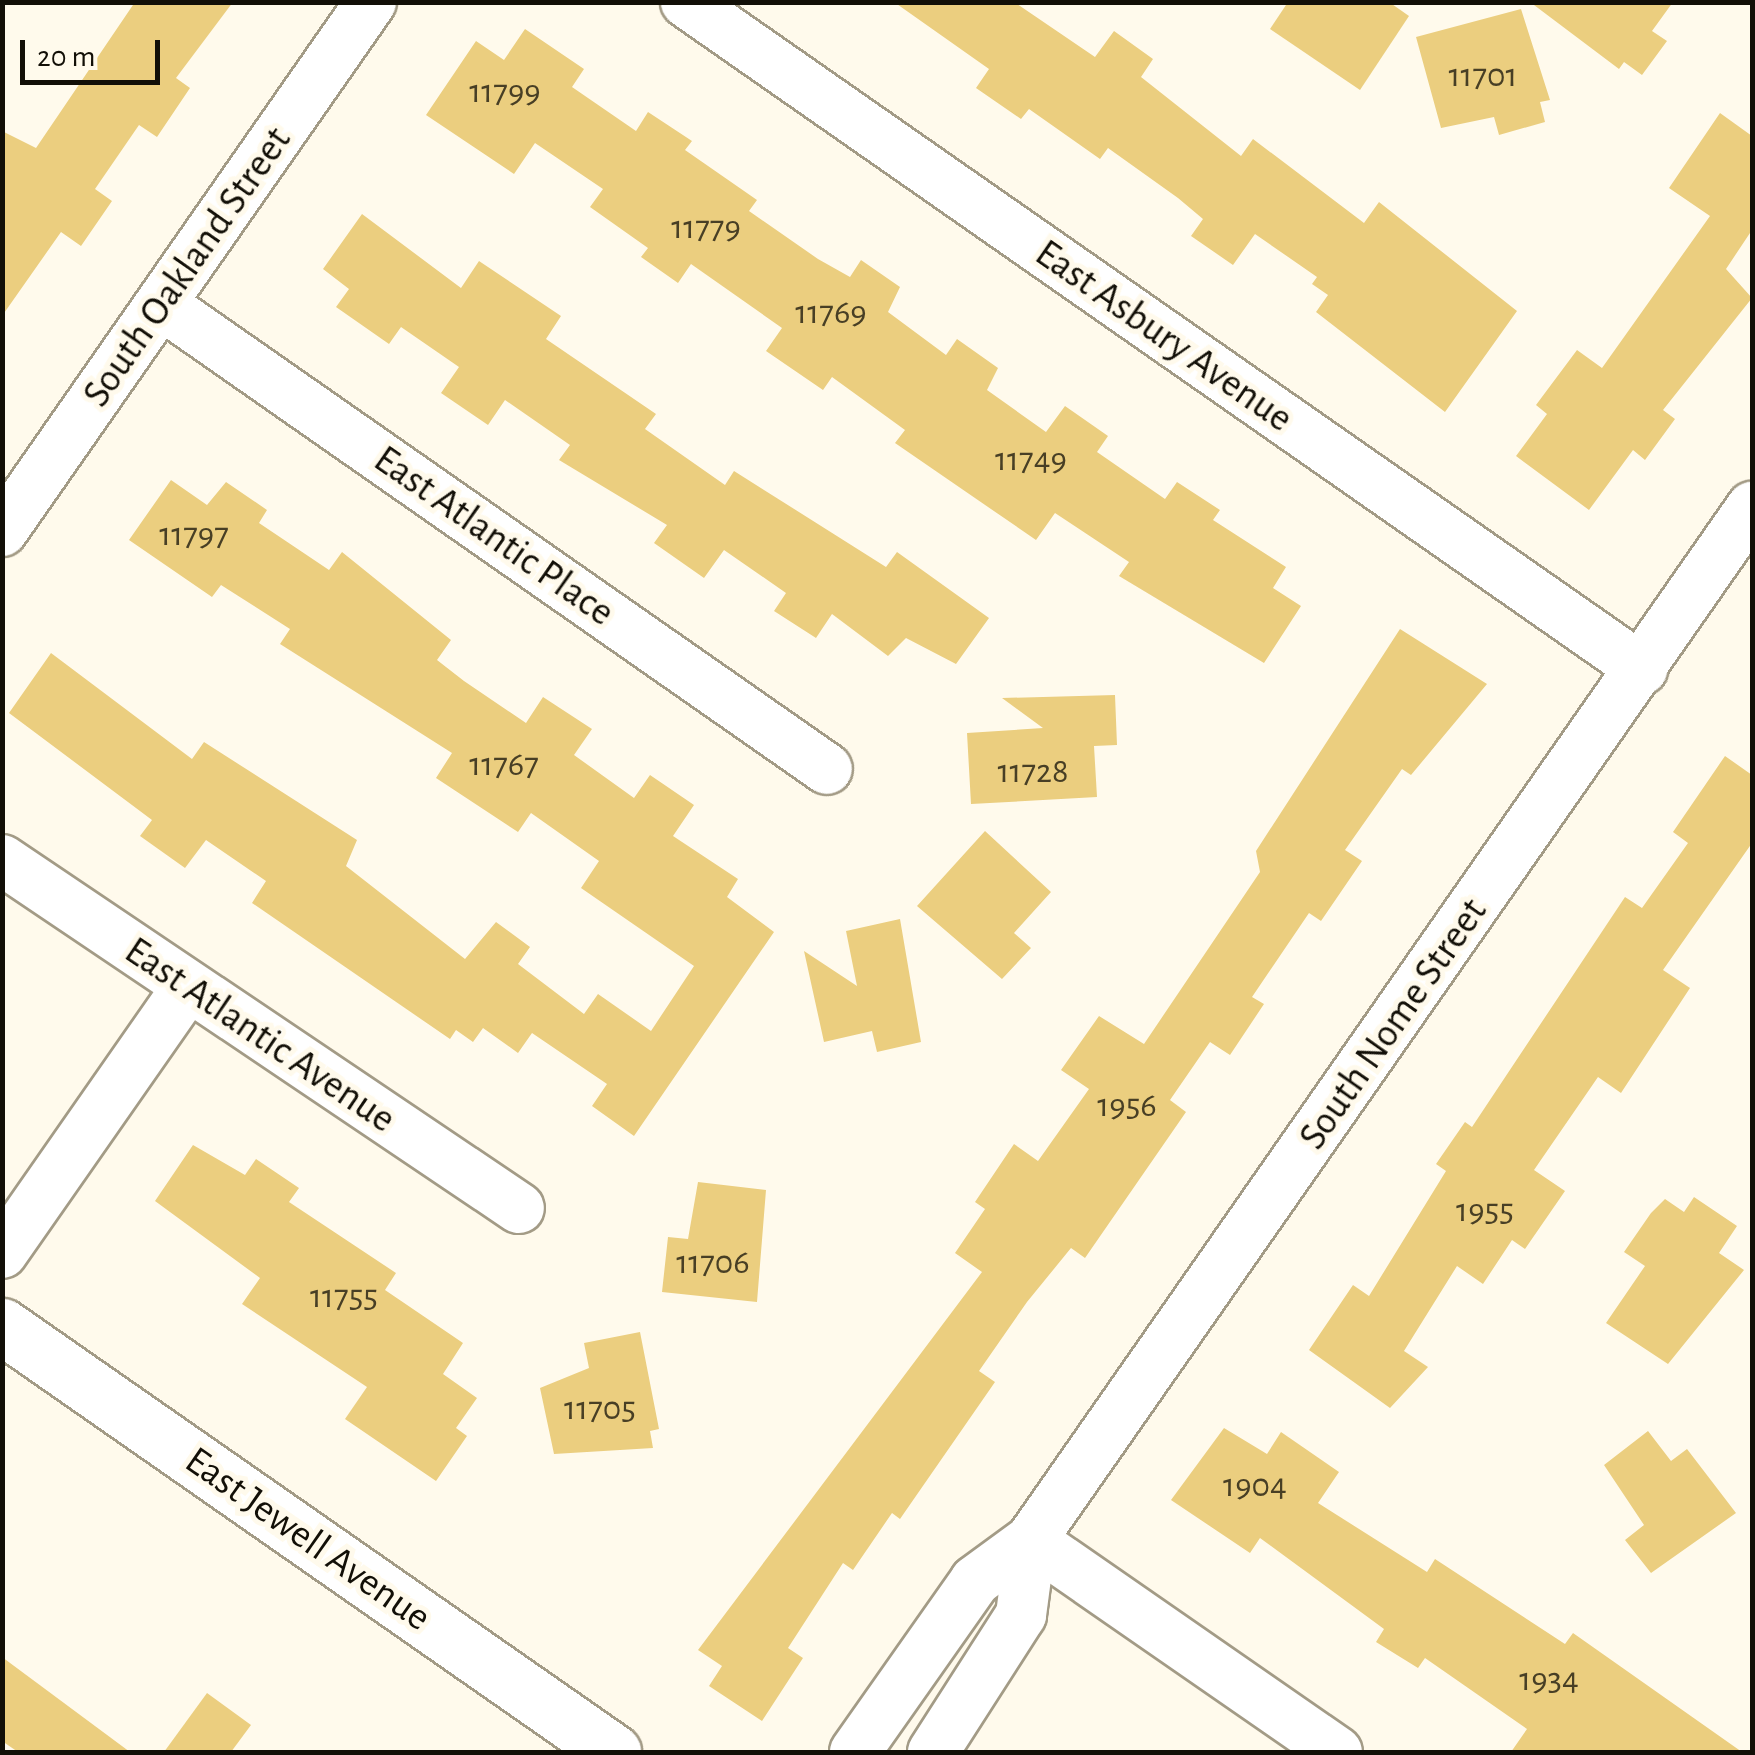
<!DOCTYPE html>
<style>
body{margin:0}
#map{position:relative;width:1755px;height:1755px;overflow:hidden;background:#fffaec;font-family:"Alegreya Sans",sans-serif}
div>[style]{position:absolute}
.building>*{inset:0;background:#ebce7f}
.roads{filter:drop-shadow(2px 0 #a39b86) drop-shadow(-2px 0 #a39b86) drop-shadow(0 2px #a39b86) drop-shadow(0 -2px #a39b86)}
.minor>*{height:50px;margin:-25px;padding:0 25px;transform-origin:25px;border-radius:25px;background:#fff}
.tertiary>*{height:55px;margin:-27.5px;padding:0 27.5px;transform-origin:27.5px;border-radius:27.5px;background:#fff}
span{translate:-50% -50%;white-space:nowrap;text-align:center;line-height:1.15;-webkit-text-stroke:10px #fffaec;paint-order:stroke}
.number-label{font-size:35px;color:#483f25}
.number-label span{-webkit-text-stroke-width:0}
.street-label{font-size:40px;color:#120f07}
.frame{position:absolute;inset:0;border:5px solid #120f07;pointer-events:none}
.scale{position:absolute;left:20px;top:40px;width:140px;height:45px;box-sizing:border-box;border:5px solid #120f07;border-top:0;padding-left:12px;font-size:30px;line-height:35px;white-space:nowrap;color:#120f07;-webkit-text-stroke:8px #fffaec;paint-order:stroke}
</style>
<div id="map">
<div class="building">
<i style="clip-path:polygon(135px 2px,233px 2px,176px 78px,190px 88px,157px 137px,139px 125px,95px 189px,112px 201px,81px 246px,61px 232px,2px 316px,2px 131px,36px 148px)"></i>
<i style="clip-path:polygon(894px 2px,1014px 2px,1095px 57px,1114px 31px,1153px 59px,1141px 77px,1241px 156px,1253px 139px,1364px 223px,1379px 202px,1517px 311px,1445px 412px,1316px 312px,1328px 295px,1312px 284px,1317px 277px,1255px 234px,1233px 265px,1191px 236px,1203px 219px,1178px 198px,1108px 148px,1100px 159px,1029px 109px,1021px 119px,976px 88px,989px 69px)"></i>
<i style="clip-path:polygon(1288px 2px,1389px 2px,1409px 16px,1360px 90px,1270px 29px)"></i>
<i style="clip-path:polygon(1530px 2px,1673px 2px,1652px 31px,1667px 41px,1642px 75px,1624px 62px,1619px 69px)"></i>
<i style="clip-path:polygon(1521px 9px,1550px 100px,1540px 102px,1545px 122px,1499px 135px,1494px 117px,1441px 128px,1416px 37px)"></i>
<i style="clip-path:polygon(525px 29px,584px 69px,572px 87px,636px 131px,648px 112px,692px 141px,685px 150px,757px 200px,749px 211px,818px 259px,850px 277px,861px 260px,900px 287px,888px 312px,946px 355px,957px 339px,998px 368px,987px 390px,1046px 432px,1065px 406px,1108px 436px,1097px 452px,1165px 499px,1177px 482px,1220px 510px,1213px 520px,1286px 567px,1273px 588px,1301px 606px,1264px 663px,1119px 576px,1129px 562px,1055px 513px,1036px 540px,895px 443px,905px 430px,832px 377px,823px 390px,766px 351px,782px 328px,691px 264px,678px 283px,641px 257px,648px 248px,590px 207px,603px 189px,535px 143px,514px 174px,426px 115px,476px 41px,504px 60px)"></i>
<i style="clip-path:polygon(1720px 113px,1752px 136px,1752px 230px,1726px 269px,1752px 298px,1663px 410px,1675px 419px,1645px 460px,1633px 450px,1589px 510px,1516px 456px,1547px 414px,1536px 405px,1577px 350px,1602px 368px,1710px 216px,1669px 188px)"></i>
<i style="clip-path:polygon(362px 214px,461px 288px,479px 261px,561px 316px,546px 339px,656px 414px,645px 429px,725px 485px,734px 471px,886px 567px,897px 552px,989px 618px,956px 664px,906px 638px,888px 656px,832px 614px,816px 638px,774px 611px,786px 593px,724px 550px,704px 578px,654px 543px,667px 525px,559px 460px,570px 445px,505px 400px,488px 425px,441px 393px,459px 367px,401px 327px,389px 344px,336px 307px,349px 289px,323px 269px)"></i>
<i style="clip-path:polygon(171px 480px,207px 505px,226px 482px,267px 510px,259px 523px,329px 570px,342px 552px,451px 640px,437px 660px,464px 681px,526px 723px,543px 697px,592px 729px,574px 755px,634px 798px,650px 775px,694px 805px,673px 836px,738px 879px,727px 897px,774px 932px,634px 1136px,592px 1106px,607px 1084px,532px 1033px,518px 1053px,483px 1028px,473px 1042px,456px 1030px,450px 1039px,252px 903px,266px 881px,206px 840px,185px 868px,140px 836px,152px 820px,9px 713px,51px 653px,192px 759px,204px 742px,357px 840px,346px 866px,465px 959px,496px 922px,530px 947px,518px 964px,584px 1014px,598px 994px,651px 1031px,694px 966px,581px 888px,599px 861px,531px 813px,518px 832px,436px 778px,452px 753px,280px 644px,290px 629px,221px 585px,212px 597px,129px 540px)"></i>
<i style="clip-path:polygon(1400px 629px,1487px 684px,1411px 775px,1402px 769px,1345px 850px,1362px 861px,1321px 921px,1309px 913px,1252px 997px,1264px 1004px,1230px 1055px,1210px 1042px,1170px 1100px,1186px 1112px,1085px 1258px,1071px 1248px,1027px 1302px,979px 1371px,995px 1382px,900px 1519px,892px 1513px,853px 1570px,843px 1563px,788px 1648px,803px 1658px,762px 1721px,709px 1686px,722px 1666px,698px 1650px,982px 1272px,955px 1253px,985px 1209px,975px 1202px,1014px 1144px,1038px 1161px,1089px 1089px,1061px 1070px,1099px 1016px,1144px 1044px,1260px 872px,1256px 851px)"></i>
<i style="clip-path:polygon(1115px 695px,1117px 745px,1094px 746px,1097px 797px,971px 804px,967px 733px,1043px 728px,1002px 698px)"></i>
<i style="clip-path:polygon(1725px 756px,1752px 775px,1752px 843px,1663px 970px,1690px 988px,1621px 1093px,1598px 1077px,1534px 1170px,1565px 1191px,1525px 1249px,1512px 1240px,1483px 1284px,1457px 1266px,1404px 1351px,1428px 1367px,1390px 1408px,1309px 1350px,1353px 1285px,1369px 1296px,1446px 1171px,1436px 1164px,1465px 1122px,1472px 1127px,1625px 897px,1642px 908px,1688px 843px,1673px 832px)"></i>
<i style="clip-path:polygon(985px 831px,1051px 892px,1014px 933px,1031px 948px,1002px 979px,917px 906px)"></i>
<i style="clip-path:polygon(900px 919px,921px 1042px,877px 1052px,872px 1031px,824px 1042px,804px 951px,857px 986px,846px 931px)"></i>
<i style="clip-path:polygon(193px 1145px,245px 1175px,256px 1159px,299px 1188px,289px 1202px,396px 1273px,385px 1290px,463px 1343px,443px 1374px,477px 1398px,456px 1428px,467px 1436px,436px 1481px,345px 1419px,367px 1387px,242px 1304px,260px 1278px,155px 1201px)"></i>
<i style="clip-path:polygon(698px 1182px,766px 1190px,757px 1302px,662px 1292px,668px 1237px,688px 1239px)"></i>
<i style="clip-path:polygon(1694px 1197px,1737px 1226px,1719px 1253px,1744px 1270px,1668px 1364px,1606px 1323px,1645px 1266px,1624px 1252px,1651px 1213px,1665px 1199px,1684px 1212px)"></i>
<i style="clip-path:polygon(640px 1332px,659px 1429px,650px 1431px,653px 1448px,554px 1454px,540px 1388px,589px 1368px,584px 1343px)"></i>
<i style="clip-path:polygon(1224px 1428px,1267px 1454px,1281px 1432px,1339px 1472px,1318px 1503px,1427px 1572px,1435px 1559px,1565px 1644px,1573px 1633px,1742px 1752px,1511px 1752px,1527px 1729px,1425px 1658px,1418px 1668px,1376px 1642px,1384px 1629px,1260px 1538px,1250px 1553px,1171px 1500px)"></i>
<i style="clip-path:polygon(1648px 1431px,1671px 1461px,1687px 1449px,1736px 1513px,1651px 1573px,1625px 1540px,1644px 1525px,1604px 1465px)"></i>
<i style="clip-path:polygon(2px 1657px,130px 1752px,18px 1752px,2px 1741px)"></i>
<i style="clip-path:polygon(207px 1693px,251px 1725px,231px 1752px,164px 1752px)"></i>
</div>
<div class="roads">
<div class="minor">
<i style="left:686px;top:2px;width:1166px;rotate:34.9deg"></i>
<i style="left:161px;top:304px;width:812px;rotate:34.92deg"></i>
<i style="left:2px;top:531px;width:645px;rotate:-55.1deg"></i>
<i style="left:2px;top:860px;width:623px;rotate:33.95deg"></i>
<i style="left:2px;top:1253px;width:323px;rotate:-55.1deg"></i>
<i style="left:1031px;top:1540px;width:372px;rotate:34.7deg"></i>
<i style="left:855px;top:1752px;width:209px;rotate:-54.9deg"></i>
<i style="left:975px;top:1581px;width:69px;rotate:-36.2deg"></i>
<i style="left:1031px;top:1540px;width:1260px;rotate:-55.09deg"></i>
<i style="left:933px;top:1752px;width:163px;rotate:-57.3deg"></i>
<i style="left:1021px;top:1615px;width:76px;rotate:-82.4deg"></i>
</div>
<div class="tertiary">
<i style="left:2px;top:1326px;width:745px;rotate:34.88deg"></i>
</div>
</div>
<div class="number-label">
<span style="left:1483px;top:76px">11701</span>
<span style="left:505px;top:92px">11799</span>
<span style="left:706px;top:228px">11779</span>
<span style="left:831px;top:313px">11769</span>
<span style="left:1031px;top:460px">11749</span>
<span style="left:194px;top:535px">11797</span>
<span style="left:504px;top:765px">11767</span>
<span style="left:1033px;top:772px">11728</span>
<span style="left:1127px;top:1106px">1956</span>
<span style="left:1485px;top:1211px">1955</span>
<span style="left:713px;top:1263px">11706</span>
<span style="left:344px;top:1297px">11755</span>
<span style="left:600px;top:1409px">11705</span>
<span style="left:1255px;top:1486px">1904</span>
<span style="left:1549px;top:1680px">1934</span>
</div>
<div class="street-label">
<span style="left:187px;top:267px;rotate:-55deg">South Oakland Street</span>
<span style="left:1164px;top:336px;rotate:35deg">East Asbury Avenue</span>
<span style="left:494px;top:536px;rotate:35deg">East Atlantic Place</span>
<span style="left:1393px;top:1024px;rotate:-55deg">South Nome Street</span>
<span style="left:260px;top:1035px;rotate:34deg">East Atlantic Avenue</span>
<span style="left:308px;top:1539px;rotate:35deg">East Jewell Avenue</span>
</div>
<div class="frame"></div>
<div class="scale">20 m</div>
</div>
